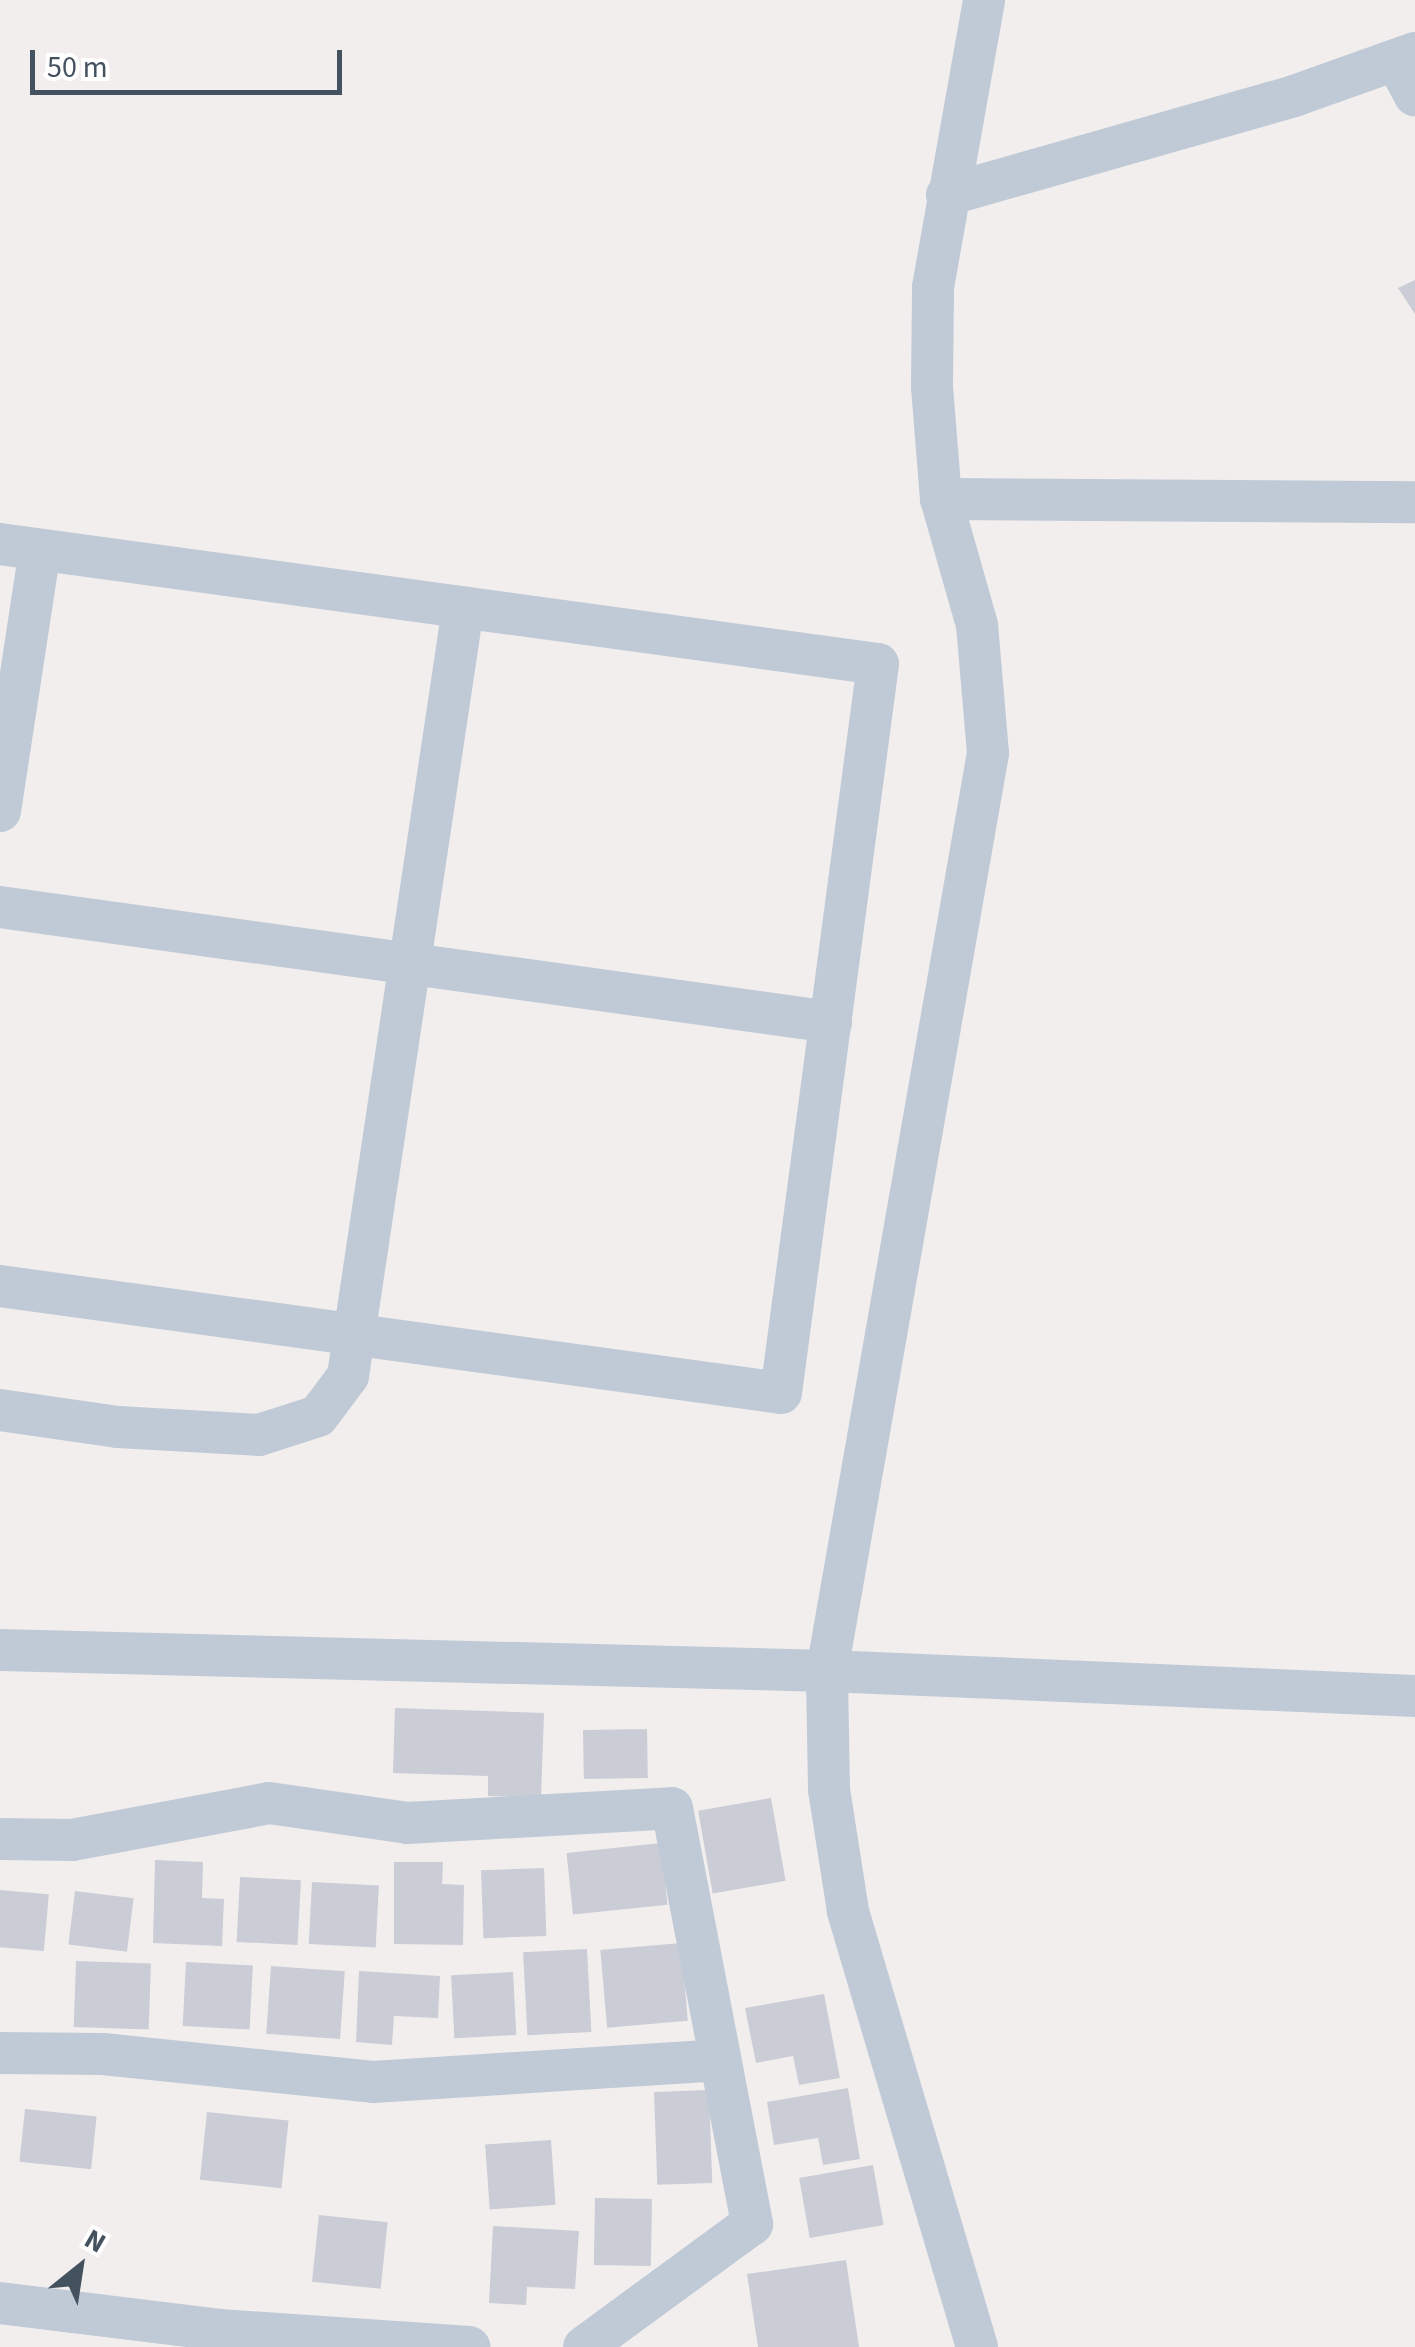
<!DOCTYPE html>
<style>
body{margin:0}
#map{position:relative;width:1415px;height:2347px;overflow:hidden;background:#f2eeee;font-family:"Source Sans 3",sans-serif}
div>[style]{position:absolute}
.building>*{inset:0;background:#cacdd5;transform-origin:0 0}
.minor>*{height:42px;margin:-21px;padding:0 21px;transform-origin:21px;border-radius:21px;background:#c0cad6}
span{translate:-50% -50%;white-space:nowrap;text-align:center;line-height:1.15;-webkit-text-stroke:8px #fff;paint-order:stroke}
.north{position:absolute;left:30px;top:2217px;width:100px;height:100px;-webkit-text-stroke:8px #fff;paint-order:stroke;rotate:30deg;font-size:28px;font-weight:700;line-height:40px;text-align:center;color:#44515f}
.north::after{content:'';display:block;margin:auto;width:35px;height:45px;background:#44515f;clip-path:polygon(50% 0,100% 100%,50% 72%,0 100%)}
.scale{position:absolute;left:30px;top:50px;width:312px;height:45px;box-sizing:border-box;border:5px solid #44515f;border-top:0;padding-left:12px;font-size:30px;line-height:35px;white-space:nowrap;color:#44515f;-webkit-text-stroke:8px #fff;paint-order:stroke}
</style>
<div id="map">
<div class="building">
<i style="clip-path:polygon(1415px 280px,1415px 314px,1398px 288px)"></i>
<i style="clip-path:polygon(395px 1708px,544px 1713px,541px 1798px,488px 1796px,488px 1776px,393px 1773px)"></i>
<i style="left:647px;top:1729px;width:49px;height:64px;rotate:89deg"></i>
<i style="left:771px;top:1798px;width:84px;height:74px;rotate:80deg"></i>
<i style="left:661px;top:1843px;width:62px;height:95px;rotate:84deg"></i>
<i style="clip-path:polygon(155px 1860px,203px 1862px,202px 1898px,224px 1899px,222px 1946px,153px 1943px)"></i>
<i style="clip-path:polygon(394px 1862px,443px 1862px,442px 1884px,464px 1885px,463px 1945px,394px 1944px)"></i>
<i style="left:544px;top:1868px;width:68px;height:63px;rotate:88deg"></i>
<i style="left:240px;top:1877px;width:61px;height:65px;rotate:3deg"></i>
<i style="left:312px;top:1882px;width:67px;height:62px;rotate:3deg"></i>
<i style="left:0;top:1890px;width:49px;height:57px;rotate:5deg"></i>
<i style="left:75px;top:1891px;width:59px;height:54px;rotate:7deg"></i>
<i style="left:681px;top:1943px;width:78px;height:81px;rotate:85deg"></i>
<i style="left:587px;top:1949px;width:83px;height:64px;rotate:87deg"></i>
<i style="left:76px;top:1961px;width:75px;height:66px;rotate:2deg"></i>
<i style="left:186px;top:1962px;width:67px;height:64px;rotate:3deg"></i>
<i style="left:271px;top:1966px;width:74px;height:68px;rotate:4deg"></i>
<i style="clip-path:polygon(359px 1971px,440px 1976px,438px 2018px,394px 2016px,392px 2045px,356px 2042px)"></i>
<i style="left:513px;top:1972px;width:63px;height:62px;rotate:87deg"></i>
<i style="clip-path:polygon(824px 1994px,840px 2078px,799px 2085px,793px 2056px,756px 2063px,745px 2008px)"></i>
<i style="clip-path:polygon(848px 2088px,860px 2159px,823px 2165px,818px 2138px,774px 2145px,767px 2102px)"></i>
<i style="left:709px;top:2090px;width:93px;height:55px;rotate:88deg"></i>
<i style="left:25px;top:2109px;width:72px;height:53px;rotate:6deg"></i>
<i style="left:207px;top:2112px;width:82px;height:68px;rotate:6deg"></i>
<i style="left:551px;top:2140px;width:65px;height:66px;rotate:86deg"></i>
<i style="left:873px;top:2165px;width:61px;height:75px;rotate:80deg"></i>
<i style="left:595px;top:2198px;width:57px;height:67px;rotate:1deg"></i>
<i style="left:319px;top:2215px;width:69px;height:67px;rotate:6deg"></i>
<i style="clip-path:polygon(493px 2226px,579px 2231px,575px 2289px,527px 2287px,526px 2305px,489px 2303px)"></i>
<i style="clip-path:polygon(846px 2260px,859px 2347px,758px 2347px,747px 2274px)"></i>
</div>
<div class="minor">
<i style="left:1396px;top:60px;width:40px;rotate:62deg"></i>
<i style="left:947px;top:195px;width:361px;rotate:-15.9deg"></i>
<i style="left:1294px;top:96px;width:128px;rotate:-19.6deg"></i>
<i style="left:941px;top:499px;width:474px;rotate:0.4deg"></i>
<i style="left:0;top:544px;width:886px;rotate:7.78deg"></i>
<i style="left:878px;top:664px;width:735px;rotate:97.58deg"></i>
<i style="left:781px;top:1393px;width:788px;rotate:-172.2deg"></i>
<i style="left:0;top:811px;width:264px;rotate:-81.3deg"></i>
<i style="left:0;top:907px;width:839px;rotate:7.88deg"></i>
<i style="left:0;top:1410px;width:119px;rotate:8.2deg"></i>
<i style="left:118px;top:1427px;width:141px;rotate:3.2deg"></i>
<i style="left:259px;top:1435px;width:62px;rotate:-17.9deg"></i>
<i style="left:318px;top:1416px;width:50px;rotate:-53.1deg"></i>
<i style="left:348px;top:1376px;width:777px;rotate:-81.48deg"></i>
<i style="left:0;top:1650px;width:827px;rotate:1.45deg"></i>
<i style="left:827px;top:1671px;width:589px;rotate:2.43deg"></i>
<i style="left:0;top:1839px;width:72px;rotate:0.8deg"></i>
<i style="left:72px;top:1840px;width:200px;rotate:-10.6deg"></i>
<i style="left:269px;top:1803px;width:139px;rotate:8.2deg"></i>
<i style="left:407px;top:1823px;width:265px;rotate:-3.2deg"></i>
<i style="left:672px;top:1808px;width:424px;rotate:79.1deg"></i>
<i style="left:752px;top:2224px;width:208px;rotate:143.8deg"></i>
<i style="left:0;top:2053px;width:103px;rotate:0.6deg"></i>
<i style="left:103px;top:2054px;width:271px;rotate:5.9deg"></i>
<i style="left:373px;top:2082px;width:346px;rotate:-3.6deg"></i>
<i style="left:0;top:2303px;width:221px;rotate:7deg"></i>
<i style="left:219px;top:2330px;width:251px;rotate:3.9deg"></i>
<i style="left:977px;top:2347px;width:455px;rotate:-106.5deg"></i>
<i style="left:848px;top:1911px;width:122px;rotate:-98.9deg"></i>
<i style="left:829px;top:1790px;width:119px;rotate:-91deg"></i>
<i style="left:827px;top:1671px;width:932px;rotate:-80.05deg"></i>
<i style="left:988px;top:753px;width:128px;rotate:-94.9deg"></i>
<i style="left:977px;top:625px;width:131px;rotate:-105.9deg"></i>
<i style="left:941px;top:499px;width:113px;rotate:-94.6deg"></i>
<i style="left:932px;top:386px;width:99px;rotate:-89.4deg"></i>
<i style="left:933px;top:287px;width:291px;rotate:-79.9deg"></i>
</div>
<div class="north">N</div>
<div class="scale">50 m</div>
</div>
